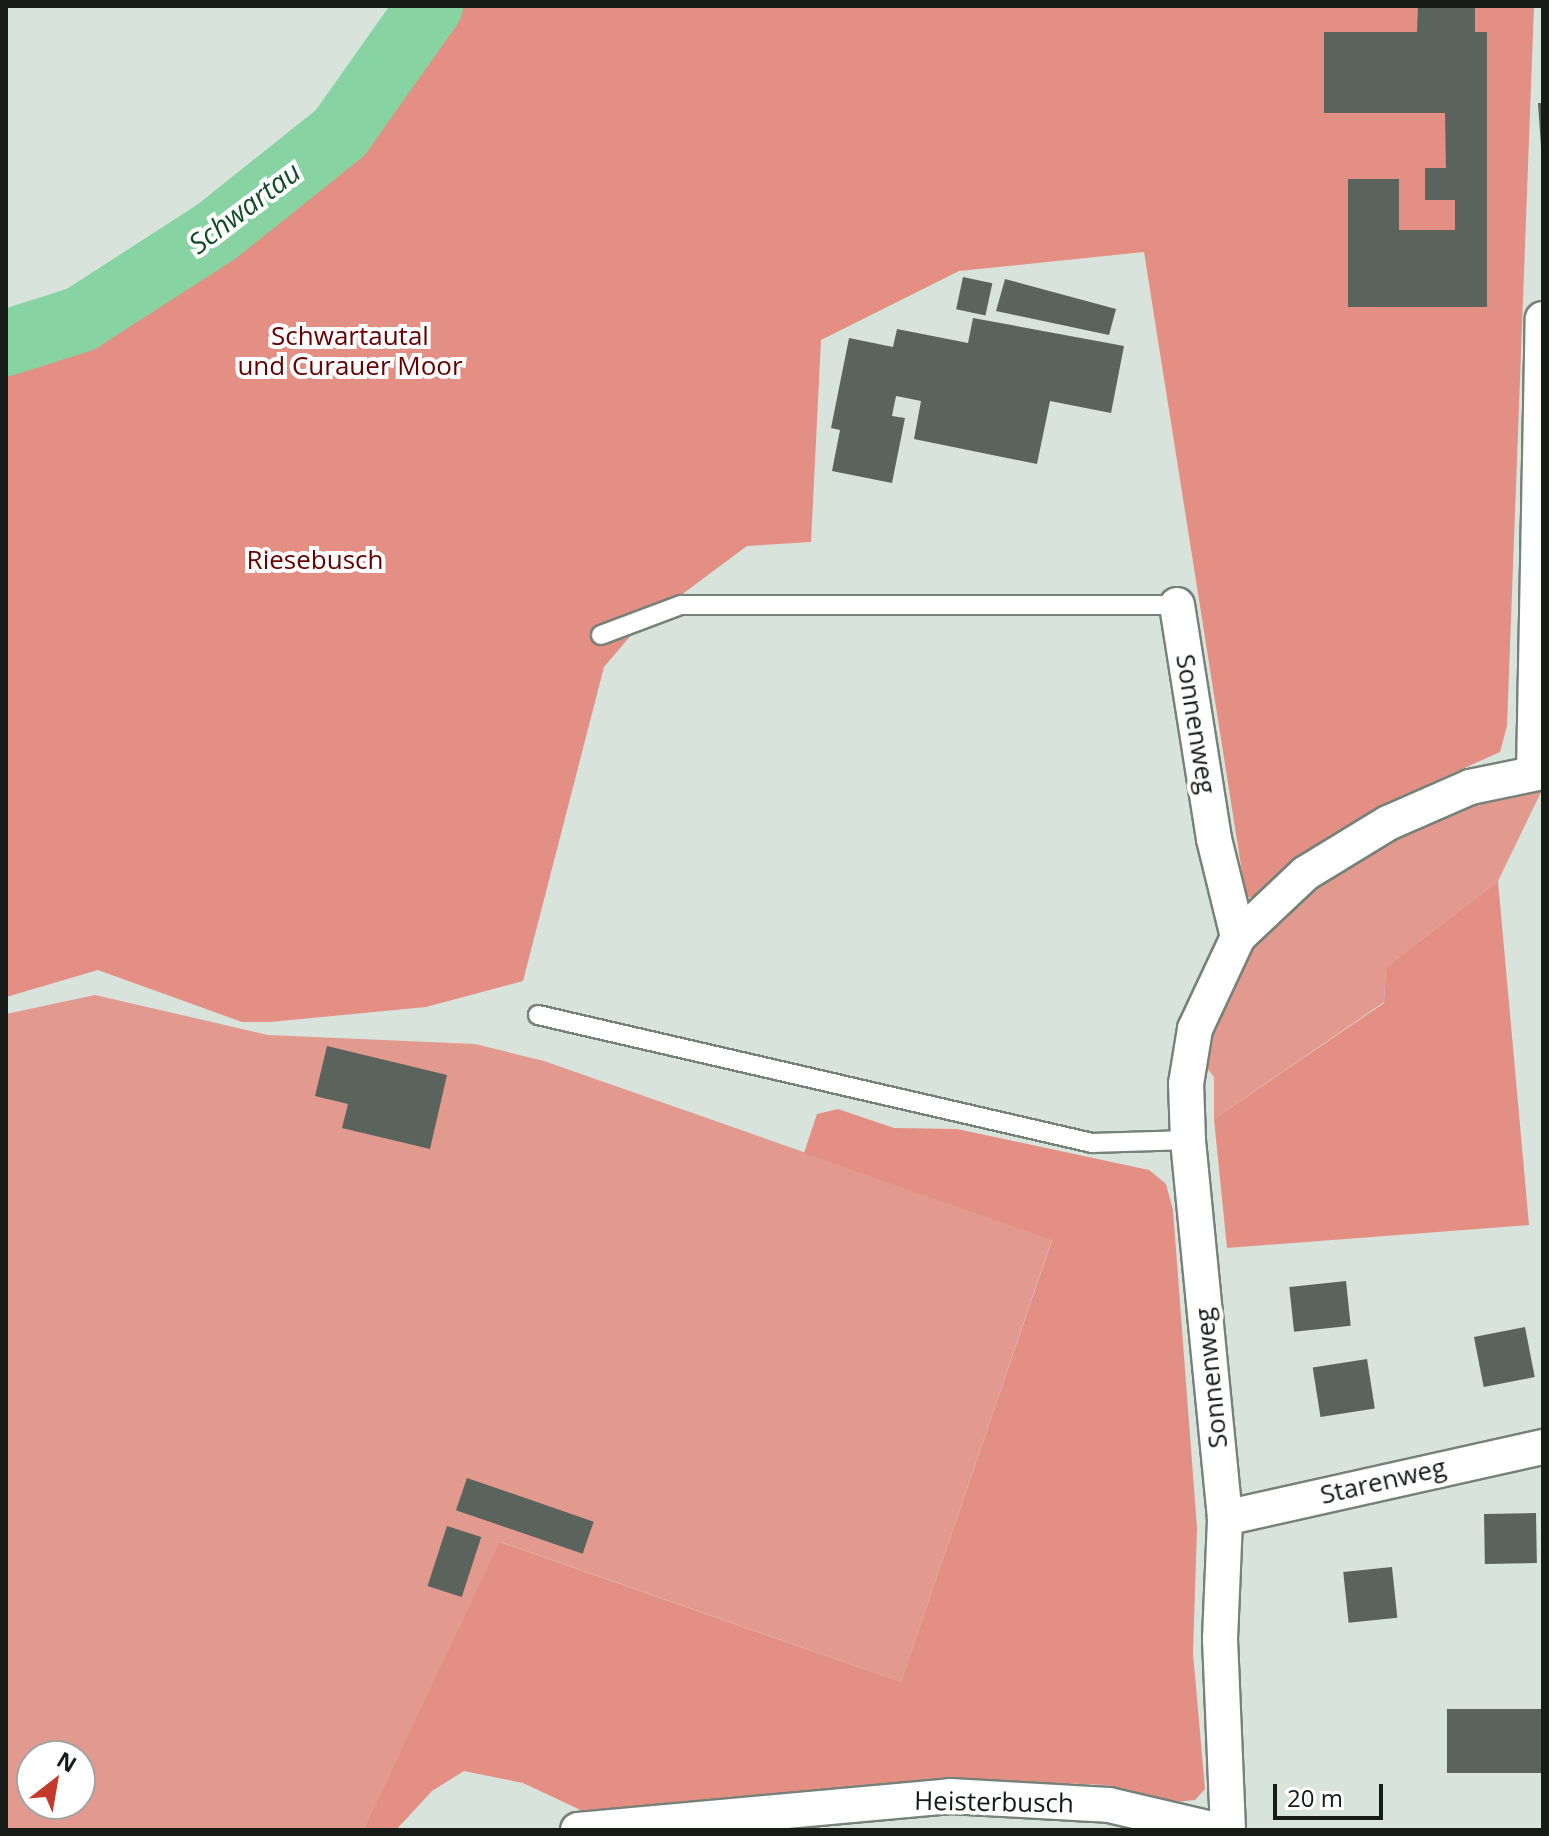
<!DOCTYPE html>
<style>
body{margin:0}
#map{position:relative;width:1549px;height:1836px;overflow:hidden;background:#d8e3db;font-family:"Open Sans",sans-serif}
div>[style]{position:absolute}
.green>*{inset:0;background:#e2998e}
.forest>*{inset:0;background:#e38f83}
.river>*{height:66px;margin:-33px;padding:0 33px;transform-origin:33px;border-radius:33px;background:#87d3a2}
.building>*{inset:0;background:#5a645d;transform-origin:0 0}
.roads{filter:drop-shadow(2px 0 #768179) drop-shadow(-2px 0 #768179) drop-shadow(0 2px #768179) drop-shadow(0 -2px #768179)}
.service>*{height:18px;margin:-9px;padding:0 9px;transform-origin:9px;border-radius:9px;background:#fff}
.minor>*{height:34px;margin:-17px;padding:0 17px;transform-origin:17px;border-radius:17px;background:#fff}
span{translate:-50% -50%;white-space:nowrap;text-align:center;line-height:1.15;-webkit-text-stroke:8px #fff;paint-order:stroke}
.park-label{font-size:26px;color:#670000}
.street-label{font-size:26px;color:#161b18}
.water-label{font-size:28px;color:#124c2d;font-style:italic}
.frame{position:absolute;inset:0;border:8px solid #161b18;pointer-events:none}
.north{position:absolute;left:16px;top:1740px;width:80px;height:80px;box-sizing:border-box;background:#fff;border:2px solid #a2a4a3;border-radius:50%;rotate:31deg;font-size:22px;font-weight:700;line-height:32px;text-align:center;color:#161b18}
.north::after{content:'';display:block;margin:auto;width:28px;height:36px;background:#c5382c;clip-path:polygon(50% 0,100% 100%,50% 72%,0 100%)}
.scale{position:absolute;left:1273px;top:1784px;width:110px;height:36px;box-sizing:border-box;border:4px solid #161b18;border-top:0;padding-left:10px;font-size:24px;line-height:28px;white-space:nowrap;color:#161b18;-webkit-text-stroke:6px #fff;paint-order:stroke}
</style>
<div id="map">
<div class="green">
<i style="clip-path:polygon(1543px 788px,1498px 881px,1386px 967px,1384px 1002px,1214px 1119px,1214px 1077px,1202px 1062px,1219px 1006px,1250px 944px,1312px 887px,1393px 839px,1479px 801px)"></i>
<i style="clip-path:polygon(evenodd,95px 995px,268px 1035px,475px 1044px,544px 1061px,1052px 1239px,901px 1682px,501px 1542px,363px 1830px,6px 1830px,6px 1014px,95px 995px,32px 1756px,80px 1756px,80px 1804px,32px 1804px,32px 1756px)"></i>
</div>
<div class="forest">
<i style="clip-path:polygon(447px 6px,1534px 6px,1507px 726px,1500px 752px,1380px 806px,1293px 862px,1254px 898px,1246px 897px,1144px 252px,959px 271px,821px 340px,811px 542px,747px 546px,638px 627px,604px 667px,523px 981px,426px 1007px,270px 1022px,242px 1022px,98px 970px,6px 997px,6px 367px,92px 341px,353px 146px)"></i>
<i style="clip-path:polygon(1498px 881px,1529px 1225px,1227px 1248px,1214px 1119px,1384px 1003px,1386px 967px)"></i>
<i style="clip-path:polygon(838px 1109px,894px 1128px,957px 1129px,1149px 1170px,1166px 1184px,1173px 1210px,1197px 1528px,1193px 1653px,1205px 1789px,1195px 1800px,1175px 1802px,1106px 1785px,943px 1778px,587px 1813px,523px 1783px,464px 1771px,432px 1791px,396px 1830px,363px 1830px,500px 1542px,901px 1682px,1052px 1240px,804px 1153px,817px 1114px)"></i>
</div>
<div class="river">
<i style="left:6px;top:343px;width:79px;rotate:-17.7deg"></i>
<i style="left:81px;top:319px;width:161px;rotate:-32.8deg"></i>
<i style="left:216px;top:232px;width:159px;rotate:-38.6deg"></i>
<i style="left:340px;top:133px;width:156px;rotate:-54.7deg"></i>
</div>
<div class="building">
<i style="clip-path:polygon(1418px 6px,1475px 6px,1475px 32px,1487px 32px,1487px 307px,1348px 307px,1348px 179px,1399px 179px,1399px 230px,1455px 230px,1455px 200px,1425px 200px,1425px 168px,1446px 168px,1445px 113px,1324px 113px,1324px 32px,1417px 32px)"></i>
<i style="clip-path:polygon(1538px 103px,1543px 103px,1543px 147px,1541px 147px)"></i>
<i style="left:963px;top:277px;width:30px;height:33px;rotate:12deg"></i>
<i style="clip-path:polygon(1005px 279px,1116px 309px,1109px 335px,996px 311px)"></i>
<i style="clip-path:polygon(973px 318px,1124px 346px,1111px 413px,1050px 401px,1037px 464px,914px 439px,921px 401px,896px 396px,892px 416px,905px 418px,892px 483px,832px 471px,840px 430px,831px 428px,849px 338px,893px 347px,897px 329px,968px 343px)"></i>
<i style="clip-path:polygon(327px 1046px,447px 1075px,430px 1149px,342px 1128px,348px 1104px,315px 1096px)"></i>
<i style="left:1346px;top:1281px;width:45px;height:57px;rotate:84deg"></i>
<i style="left:1525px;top:1327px;width:51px;height:52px;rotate:79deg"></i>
<i style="left:1367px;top:1359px;width:50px;height:55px;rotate:81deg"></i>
<i style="left:467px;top:1478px;width:134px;height:34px;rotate:19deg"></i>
<i style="left:1536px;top:1513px;width:50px;height:52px;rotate:89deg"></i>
<i style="left:447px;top:1526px;width:36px;height:63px;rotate:18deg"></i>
<i style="left:1392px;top:1567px;width:51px;height:49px;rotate:84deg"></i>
<i style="left:1543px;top:1709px;width:64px;height:96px;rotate:90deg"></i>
</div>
<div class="roads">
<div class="service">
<i style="left:601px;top:635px;width:85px;rotate:-20.6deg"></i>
<i style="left:681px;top:605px;width:496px"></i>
<i style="left:538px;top:1015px;width:569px;rotate:13.01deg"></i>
<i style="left:1092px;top:1143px;width:96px;rotate:-1.8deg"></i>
</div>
<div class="minor">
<i style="left:1177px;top:605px;width:237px;rotate:81deg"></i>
<i style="left:1214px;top:839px;width:101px;rotate:76.2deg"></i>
<i style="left:1534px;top:772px;width:453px;rotate:-88.9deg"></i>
<i style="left:1225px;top:1518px;width:326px;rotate:-12.6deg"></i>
<i style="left:578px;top:1830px;width:374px;rotate:-5.2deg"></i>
<i style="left:950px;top:1796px;width:159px;rotate:3.2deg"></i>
<i style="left:1109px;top:1805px;width:110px;rotate:13.2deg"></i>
<i style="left:1228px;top:1830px;width:191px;rotate:-92.4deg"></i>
<i style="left:1220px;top:1639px;width:121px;rotate:-87.6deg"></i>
<i style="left:1225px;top:1518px;width:380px;rotate:-95.6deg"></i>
<i style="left:1188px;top:1140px;width:56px;rotate:-92deg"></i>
<i style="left:1186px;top:1084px;width:56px;rotate:-80.7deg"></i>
<i style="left:1195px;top:1029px;width:102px;rotate:-64.9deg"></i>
<i style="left:1238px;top:937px;width:93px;rotate:-43.3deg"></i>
<i style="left:1306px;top:873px;width:96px;rotate:-31.4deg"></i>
<i style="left:1388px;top:823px;width:90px;rotate:-23.7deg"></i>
<i style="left:1470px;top:787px;width:75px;rotate:-11.6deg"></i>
</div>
</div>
<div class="park-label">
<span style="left:350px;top:351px">Schwartautal<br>und Curauer Moor</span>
<span style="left:315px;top:560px">Riesebusch</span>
</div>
<div class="street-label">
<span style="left:1196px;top:724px;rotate:81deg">Sonnenweg</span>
<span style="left:1211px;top:1378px;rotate:-96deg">Sonnenweg</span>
<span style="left:1383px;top:1481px;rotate:-13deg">Starenweg</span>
<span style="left:994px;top:1802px;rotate:1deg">Heisterbusch</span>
</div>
<div class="water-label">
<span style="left:244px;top:207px;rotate:-37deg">Schwartau</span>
</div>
<div class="frame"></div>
<div class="north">N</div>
<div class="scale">20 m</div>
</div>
